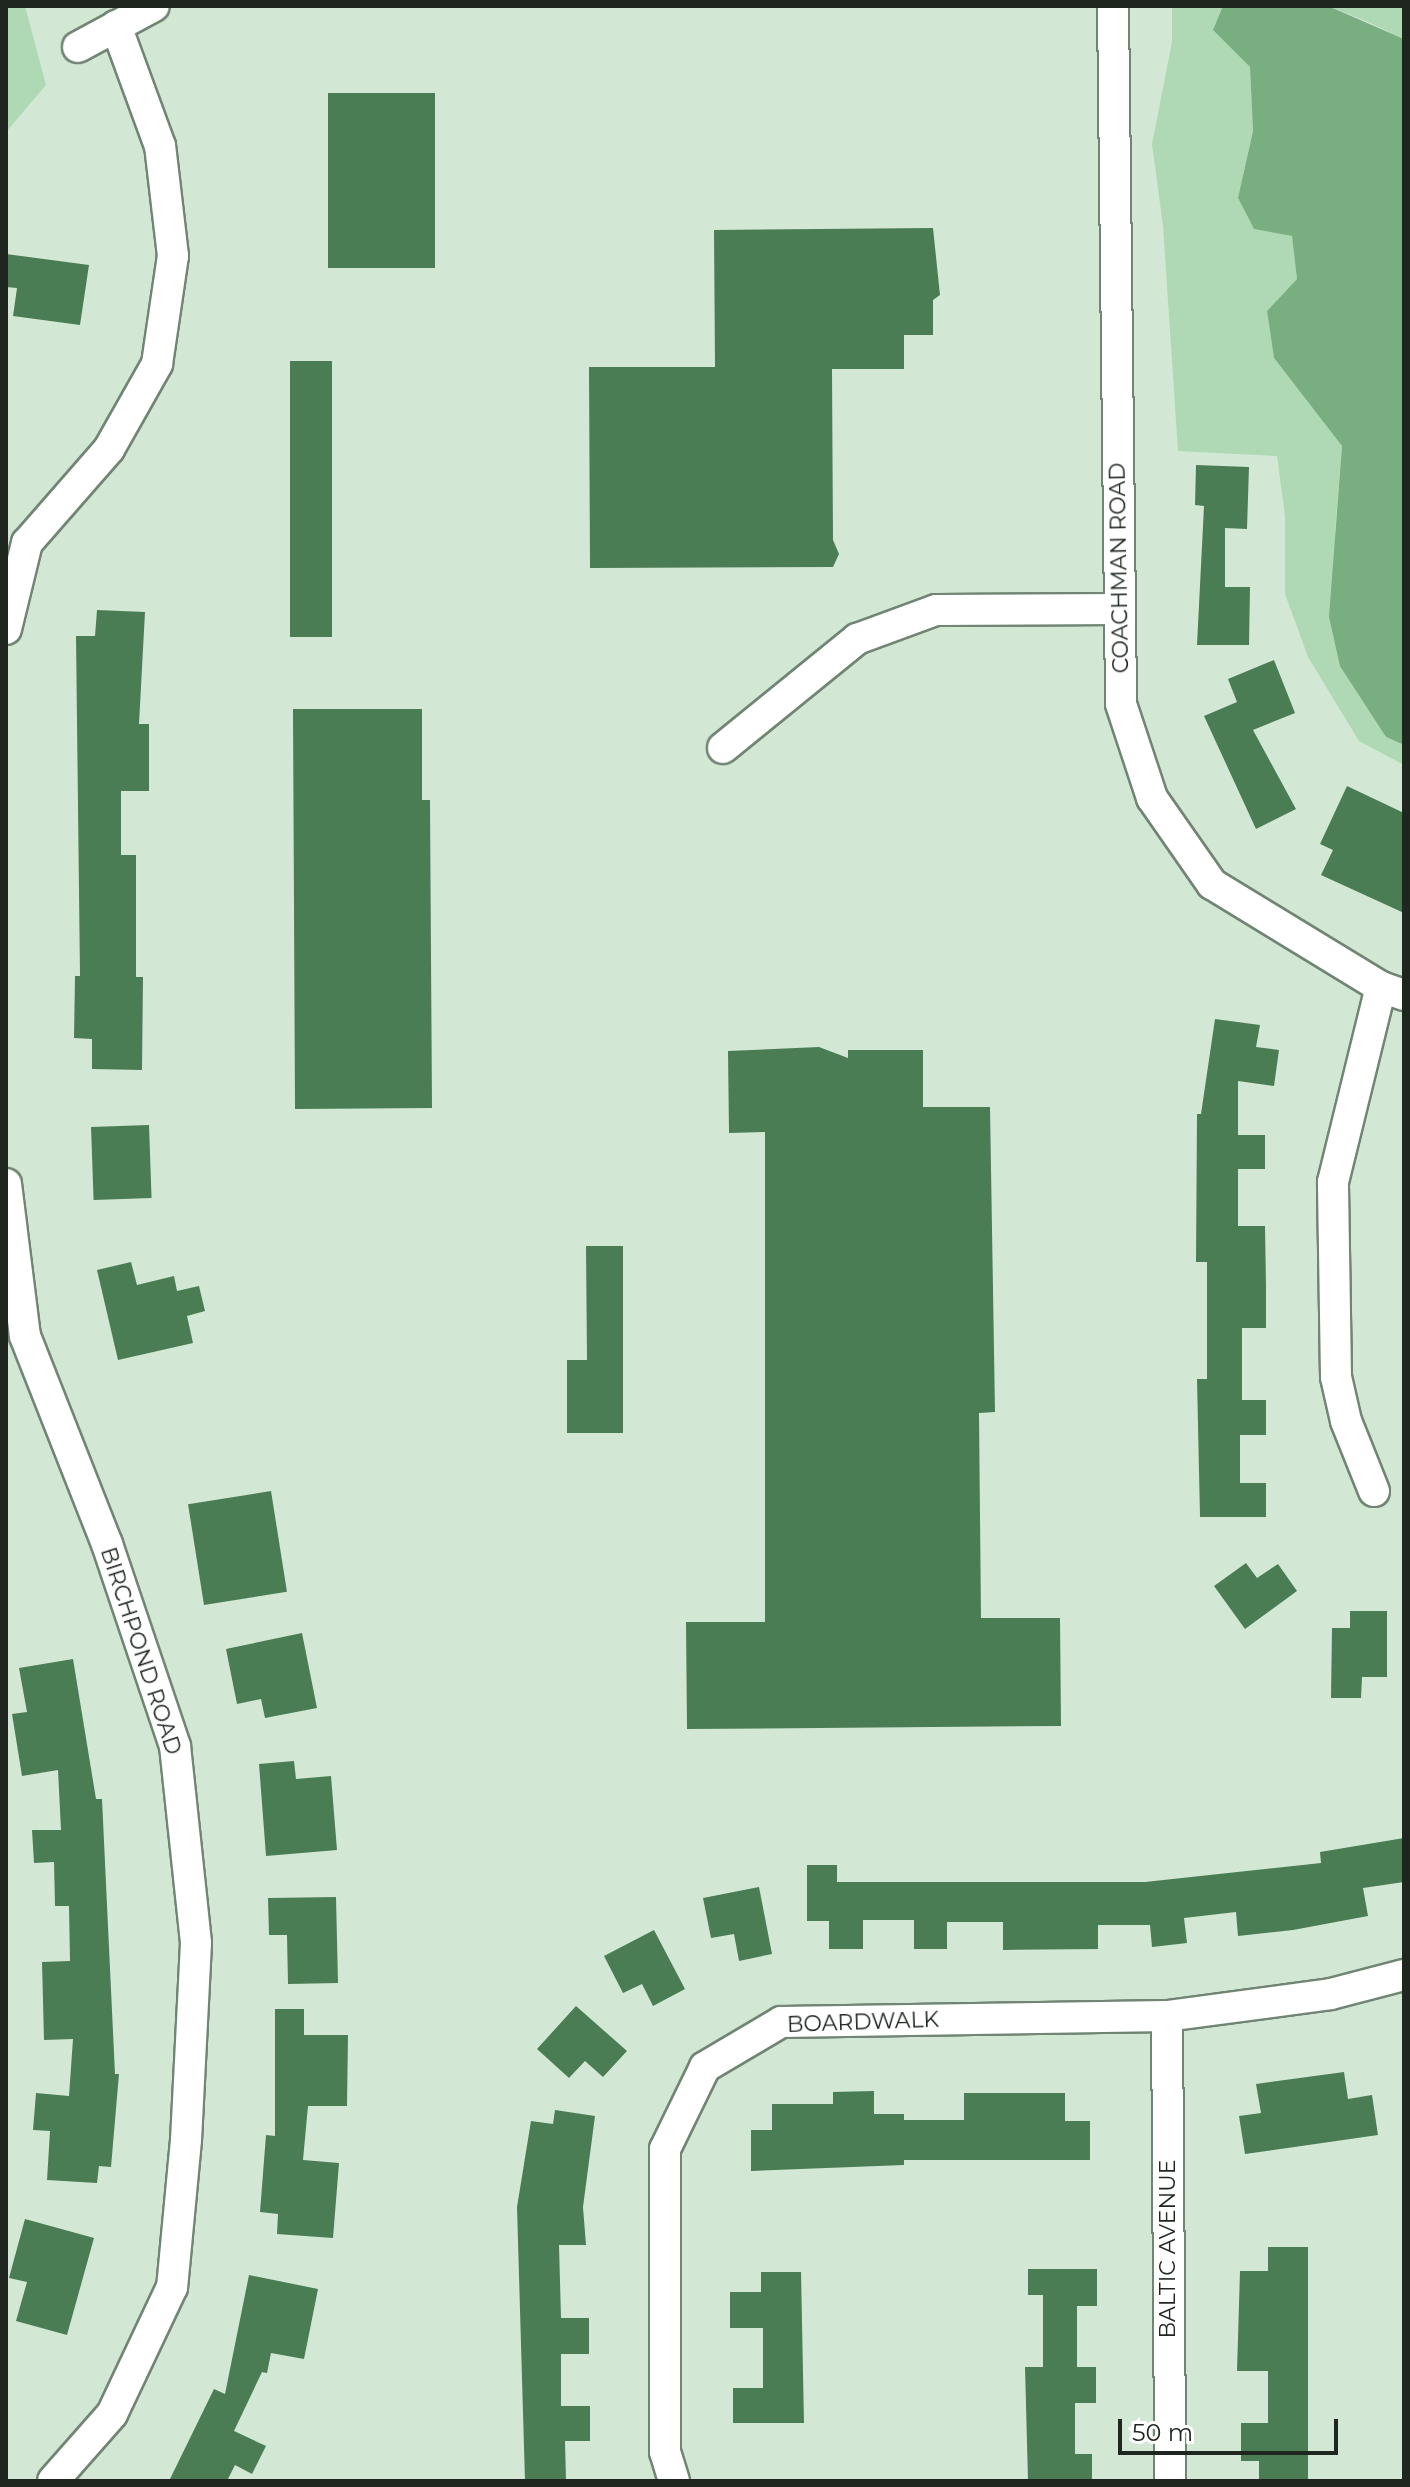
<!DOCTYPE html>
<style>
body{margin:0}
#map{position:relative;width:1410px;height:2487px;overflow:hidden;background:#d2e8d5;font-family:Montserrat,sans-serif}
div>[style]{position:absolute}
.green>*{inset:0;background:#afd9b4}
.water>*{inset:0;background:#79ae81}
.building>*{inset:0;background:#4a7d53;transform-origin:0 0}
.roads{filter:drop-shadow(2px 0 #718574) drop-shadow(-2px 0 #718574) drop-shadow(0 2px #718574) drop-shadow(0 -2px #718574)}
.minor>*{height:30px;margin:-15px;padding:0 15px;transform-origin:15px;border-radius:15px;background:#fff}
span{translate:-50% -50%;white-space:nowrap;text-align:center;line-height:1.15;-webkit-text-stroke:8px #fff;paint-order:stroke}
.street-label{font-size:22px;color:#1e261f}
.frame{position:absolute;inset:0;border:8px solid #1e261f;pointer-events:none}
.scale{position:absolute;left:1118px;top:2419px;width:220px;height:36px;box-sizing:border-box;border:4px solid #1e261f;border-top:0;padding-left:10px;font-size:24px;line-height:28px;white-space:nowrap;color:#1e261f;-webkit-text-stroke:6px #fff;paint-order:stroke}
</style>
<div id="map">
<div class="green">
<i style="clip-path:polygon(6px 6px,25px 6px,46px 85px,6px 132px)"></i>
<i style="clip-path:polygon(1172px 6px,1223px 6px,1214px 31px,1250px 67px,1253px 131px,1238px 198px,1254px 229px,1292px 235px,1297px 279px,1267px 311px,1274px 358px,1342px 446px,1335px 532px,1385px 737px,1404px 745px,1404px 765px,1359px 741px,1308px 657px,1285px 594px,1285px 516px,1277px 456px,1178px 451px,1163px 226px,1152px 144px,1172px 42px)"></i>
<i style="clip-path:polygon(1328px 6px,1404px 6px,1404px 39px,1368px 22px)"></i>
</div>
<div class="water">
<i style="clip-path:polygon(1223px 6px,1328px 6px,1404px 39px,1404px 745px,1386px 737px,1340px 666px,1329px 617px,1342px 446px,1274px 358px,1267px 311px,1297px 279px,1292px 236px,1254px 229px,1238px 198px,1253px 131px,1250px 67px,1213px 30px)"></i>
</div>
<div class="building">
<i style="left:328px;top:93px;width:107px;height:175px"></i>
<i style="clip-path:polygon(933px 228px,940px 295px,933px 300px,933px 335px,904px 335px,904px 369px,832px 369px,833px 540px,839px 554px,833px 567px,590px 568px,589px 367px,715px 367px,714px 230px)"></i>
<i style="clip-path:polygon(6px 254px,89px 265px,80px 325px,13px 316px,17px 288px,6px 287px)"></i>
<i style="left:290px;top:361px;width:42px;height:276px"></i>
<i style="clip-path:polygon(1196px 465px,1249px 467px,1247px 529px,1225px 528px,1225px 587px,1250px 587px,1249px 645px,1197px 645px,1204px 506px,1195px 505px)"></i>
<i style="clip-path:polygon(97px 610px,145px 612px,139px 724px,149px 724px,149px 791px,121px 791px,121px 855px,136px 855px,136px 977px,143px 977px,142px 1070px,92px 1069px,92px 1039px,74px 1038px,75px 976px,80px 976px,76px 636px,95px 636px)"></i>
<i style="clip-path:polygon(1274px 660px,1295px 713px,1253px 730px,1296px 809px,1256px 829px,1204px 716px,1237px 702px,1228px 679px)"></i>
<i style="clip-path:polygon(293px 709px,422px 709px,422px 800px,430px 800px,432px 1108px,295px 1109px)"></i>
<i style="clip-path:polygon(1347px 786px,1404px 813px,1404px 913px,1321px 875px,1333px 850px,1320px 844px)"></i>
<i style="clip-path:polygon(1215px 1019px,1260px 1025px,1256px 1047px,1279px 1050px,1274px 1086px,1238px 1081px,1238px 1135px,1265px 1135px,1265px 1169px,1238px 1169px,1238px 1226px,1265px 1226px,1266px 1287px,1266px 1328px,1242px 1328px,1242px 1400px,1266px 1400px,1266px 1435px,1240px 1435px,1240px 1483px,1266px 1483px,1266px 1517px,1200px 1517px,1197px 1379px,1207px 1379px,1207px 1262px,1196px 1262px,1197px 1114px,1201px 1114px)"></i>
<i style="clip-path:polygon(819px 1047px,848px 1058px,848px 1050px,923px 1050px,923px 1107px,990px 1107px,995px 1412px,979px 1413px,981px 1618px,1060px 1618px,1061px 1726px,687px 1729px,686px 1622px,765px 1622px,765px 1132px,729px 1133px,728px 1051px)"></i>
<i style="left:149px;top:1125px;width:73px;height:58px;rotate:88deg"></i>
<i style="clip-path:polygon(586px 1246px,623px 1246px,623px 1433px,567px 1433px,567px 1360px,587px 1360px)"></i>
<i style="clip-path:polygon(131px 1262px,137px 1285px,174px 1276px,177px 1291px,199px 1286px,205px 1311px,187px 1316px,193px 1343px,118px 1360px,97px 1270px)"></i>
<i style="left:271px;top:1491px;width:102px;height:84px;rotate:81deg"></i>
<i style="clip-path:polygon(1246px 1563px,1257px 1578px,1278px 1564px,1297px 1591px,1245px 1629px,1214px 1586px)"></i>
<i style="clip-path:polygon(1350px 1611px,1387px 1611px,1387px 1677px,1362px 1677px,1361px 1698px,1331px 1698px,1332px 1628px,1350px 1628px)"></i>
<i style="clip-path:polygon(302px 1633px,317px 1708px,265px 1718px,261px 1699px,237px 1704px,226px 1649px)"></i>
<i style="clip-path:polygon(73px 1659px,96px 1799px,102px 1799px,115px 2074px,119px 2074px,111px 2167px,99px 2166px,97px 2183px,47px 2180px,50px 2131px,33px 2130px,36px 2093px,69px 2096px,73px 2039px,44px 2040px,42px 1962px,70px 1961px,69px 1906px,55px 1906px,54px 1862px,34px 1863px,32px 1830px,61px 1830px,58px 1770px,22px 1776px,12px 1714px,27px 1712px,19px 1668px)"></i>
<i style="clip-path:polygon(294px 1761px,296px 1779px,331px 1776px,337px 1850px,266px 1856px,259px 1764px)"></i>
<i style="clip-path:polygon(1404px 1838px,1404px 1882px,1363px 1888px,1368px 1916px,1293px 1930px,1238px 1936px,1236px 1912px,1184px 1918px,1187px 1943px,1152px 1947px,1150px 1925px,1098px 1925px,1098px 1949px,1003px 1950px,1003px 1922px,947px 1922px,947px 1949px,914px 1949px,914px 1920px,863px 1920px,863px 1949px,829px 1949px,829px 1921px,807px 1921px,807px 1865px,837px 1865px,837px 1882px,1145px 1882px,1321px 1863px,1320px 1852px)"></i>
<i style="clip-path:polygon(759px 1887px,772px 1954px,739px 1961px,734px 1934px,711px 1938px,703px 1898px)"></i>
<i style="clip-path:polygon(336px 1897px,338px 1983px,288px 1984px,287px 1935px,269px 1935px,268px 1898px)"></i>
<i style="clip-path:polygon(654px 1930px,685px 1989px,653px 2006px,642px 1984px,623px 1993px,604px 1956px)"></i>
<i style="clip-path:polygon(576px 2006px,627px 2051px,603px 2077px,585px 2061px,569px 2078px,537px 2049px)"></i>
<i style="clip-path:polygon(275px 2009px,304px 2009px,304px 2035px,348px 2035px,347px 2106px,308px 2106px,303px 2160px,339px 2163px,333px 2238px,277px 2234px,278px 2214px,260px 2212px,266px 2135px,275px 2136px)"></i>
<i style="clip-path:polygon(1344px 2072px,1348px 2099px,1372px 2095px,1378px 2135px,1245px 2154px,1239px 2116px,1261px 2113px,1256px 2084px)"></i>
<i style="clip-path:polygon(874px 2091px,874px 2114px,904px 2114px,904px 2120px,964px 2120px,964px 2093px,1065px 2093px,1065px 2121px,1090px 2121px,1090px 2160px,904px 2160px,904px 2165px,751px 2171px,751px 2130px,772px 2130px,772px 2104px,833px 2104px,833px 2092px)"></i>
<i style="clip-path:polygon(555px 2110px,595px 2116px,583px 2207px,586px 2245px,559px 2245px,561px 2318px,589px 2318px,589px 2354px,561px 2354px,561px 2406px,590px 2406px,590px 2441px,565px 2441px,566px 2481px,525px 2481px,517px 2207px,531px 2121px,553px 2124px)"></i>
<i style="clip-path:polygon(25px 2219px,94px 2238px,67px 2335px,16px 2321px,27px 2282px,9px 2278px)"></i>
<i style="clip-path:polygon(1268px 2247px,1308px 2247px,1308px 2480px,1259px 2480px,1259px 2461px,1241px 2461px,1241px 2423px,1268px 2423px,1268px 2371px,1237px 2371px,1240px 2271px,1268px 2271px)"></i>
<i style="clip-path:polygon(1028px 2269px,1097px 2269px,1097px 2306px,1077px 2306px,1077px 2367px,1096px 2367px,1096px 2403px,1075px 2403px,1075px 2454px,1092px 2454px,1092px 2481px,1028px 2481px,1025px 2367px,1043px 2367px,1043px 2295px,1028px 2295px)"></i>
<i style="clip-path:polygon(761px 2272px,801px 2272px,804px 2423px,733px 2423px,733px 2388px,763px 2388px,763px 2328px,730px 2328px,730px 2292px,761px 2292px)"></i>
<i style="clip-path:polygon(249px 2275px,318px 2289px,304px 2359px,271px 2353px,267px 2373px,262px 2372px,234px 2431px,266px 2446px,252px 2474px,235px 2465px,227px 2481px,169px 2481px,214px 2389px,225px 2394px)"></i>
</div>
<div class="roads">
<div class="minor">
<i style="left:1113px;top:6px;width:698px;rotate:89.34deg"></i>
<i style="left:1121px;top:704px;width:99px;rotate:71.7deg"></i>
<i style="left:1152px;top:798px;width:105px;rotate:55.1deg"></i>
<i style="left:1212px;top:884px;width:198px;rotate:31.4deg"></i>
<i style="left:1381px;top:987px;width:24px;rotate:19deg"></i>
<i style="left:78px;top:47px;width:86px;rotate:-28.3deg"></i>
<i style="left:6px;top:629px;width:89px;rotate:-76.3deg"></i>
<i style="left:27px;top:543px;width:125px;rotate:-48.9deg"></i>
<i style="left:109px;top:449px;width:98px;rotate:-60.5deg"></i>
<i style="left:157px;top:364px;width:109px;rotate:-81.6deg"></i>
<i style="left:173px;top:256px;width:111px;rotate:-96.7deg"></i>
<i style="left:160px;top:146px;width:128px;rotate:-110.1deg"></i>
<i style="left:723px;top:748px;width:173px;rotate:-39.1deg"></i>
<i style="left:857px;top:639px;width:84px;rotate:-20.2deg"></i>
<i style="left:936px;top:610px;width:184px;rotate:-0.3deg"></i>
<i style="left:6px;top:1184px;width:153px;rotate:82.9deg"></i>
<i style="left:25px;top:1336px;width:224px;rotate:68.5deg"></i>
<i style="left:107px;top:1544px;width:213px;rotate:71.4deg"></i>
<i style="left:175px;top:1746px;width:198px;rotate:83.9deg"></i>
<i style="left:196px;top:1943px;width:197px;rotate:92.9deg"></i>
<i style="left:186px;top:2140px;width:148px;rotate:95.4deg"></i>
<i style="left:172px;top:2287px;width:140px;rotate:115.3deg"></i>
<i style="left:112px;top:2414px;width:89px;rotate:131.4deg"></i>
<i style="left:1374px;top:1491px;width:75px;rotate:-111.8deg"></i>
<i style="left:1346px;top:1421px;width:45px;rotate:-102.8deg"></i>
<i style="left:1336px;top:1377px;width:195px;rotate:-90.9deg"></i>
<i style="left:1333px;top:1182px;width:201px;rotate:-76.2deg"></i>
<i style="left:1167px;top:2016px;width:465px;rotate:89.6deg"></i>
<i style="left:674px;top:2481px;width:30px;rotate:-107deg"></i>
<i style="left:665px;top:2452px;width:303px;rotate:-90deg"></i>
<i style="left:665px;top:2149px;width:91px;rotate:-64deg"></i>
<i style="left:705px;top:2067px;width:88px;rotate:-30.6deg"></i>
<i style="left:781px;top:2022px;width:386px;rotate:-0.9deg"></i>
<i style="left:1167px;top:2016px;width:165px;rotate:-7.6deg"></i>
<i style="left:1331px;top:1994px;width:75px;rotate:-14.6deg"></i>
</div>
</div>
<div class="street-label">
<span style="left:1119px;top:568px;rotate:-91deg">COACHMAN ROAD</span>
<span style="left:141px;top:1651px;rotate:72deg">BIRCHPOND ROAD</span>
<span style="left:863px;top:2022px;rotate:-2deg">BOARDWALK</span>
<span style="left:1168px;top:2249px;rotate:-90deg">BALTIC AVENUE</span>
</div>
<div class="frame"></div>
<div class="scale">50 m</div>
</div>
